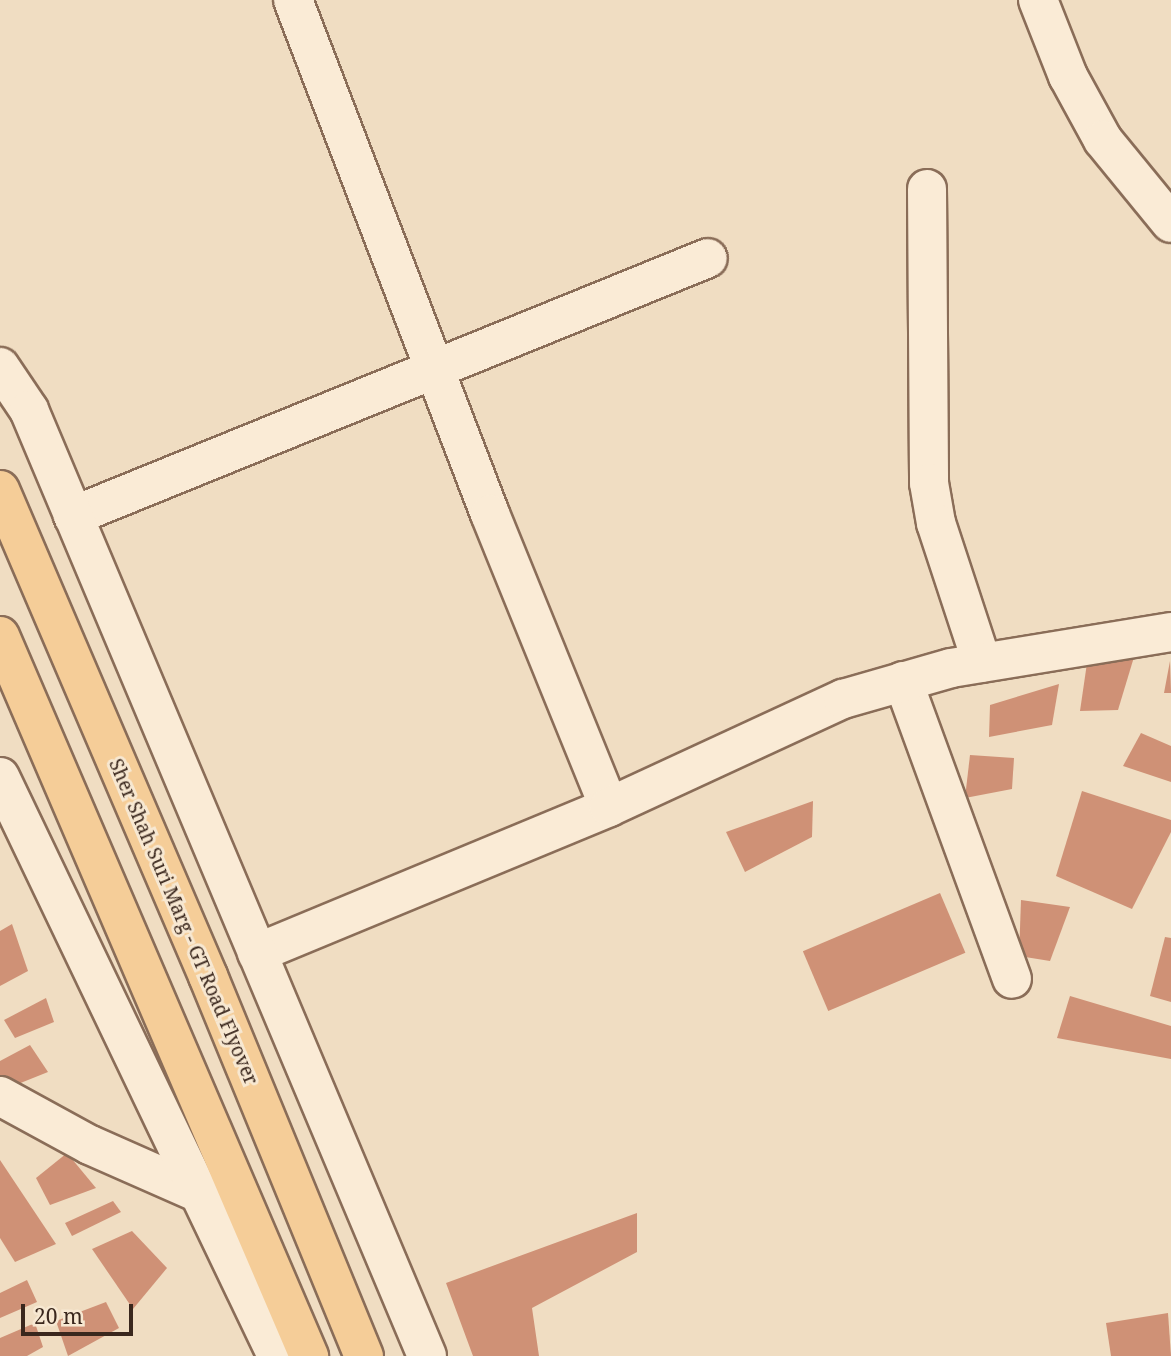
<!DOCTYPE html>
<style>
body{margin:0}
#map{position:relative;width:1171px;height:1356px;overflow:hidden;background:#f0ddc2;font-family:"Noto Serif",serif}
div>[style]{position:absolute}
.building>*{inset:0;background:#cf9176;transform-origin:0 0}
.roads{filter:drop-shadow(2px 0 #8a6d58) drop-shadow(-2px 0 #8a6d58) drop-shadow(0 2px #8a6d58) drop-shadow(0 -2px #8a6d58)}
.street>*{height:38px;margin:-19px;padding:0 19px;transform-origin:19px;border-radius:19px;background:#faebd6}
.secondary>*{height:38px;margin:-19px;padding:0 19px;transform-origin:19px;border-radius:19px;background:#faebd6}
.primary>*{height:38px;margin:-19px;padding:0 19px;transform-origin:19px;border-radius:19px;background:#f5cd98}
span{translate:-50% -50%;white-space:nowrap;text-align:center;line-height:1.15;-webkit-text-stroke:6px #f7e8d2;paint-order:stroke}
.street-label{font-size:19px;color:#3a271d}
.scale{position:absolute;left:21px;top:1304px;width:112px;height:32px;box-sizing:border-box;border:4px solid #3a271d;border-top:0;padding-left:9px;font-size:21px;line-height:24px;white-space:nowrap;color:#3a271d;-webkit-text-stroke:5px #f7e8d2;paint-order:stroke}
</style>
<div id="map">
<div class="building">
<i style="clip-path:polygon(1134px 657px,1118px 710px,1080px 711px,1087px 663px)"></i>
<i style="clip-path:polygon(1170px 661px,1171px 693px,1164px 693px)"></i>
<i style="clip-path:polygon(1059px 684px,1052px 725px,989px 737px,990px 705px)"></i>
<i style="clip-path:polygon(1141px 733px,1171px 746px,1171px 782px,1123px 766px)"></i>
<i style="clip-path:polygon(970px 755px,1014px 758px,1012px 789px,965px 798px)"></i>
<i style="clip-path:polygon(1082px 791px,1171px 820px,1171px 832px,1132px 909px,1056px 876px)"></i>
<i style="clip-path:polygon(813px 801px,812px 837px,745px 872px,726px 832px)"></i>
<i style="left:940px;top:893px;width:65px;height:149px;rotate:67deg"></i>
<i style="clip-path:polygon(1021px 900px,1070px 907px,1050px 961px,1019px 956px)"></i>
<i style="clip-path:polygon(12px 924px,28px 971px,0 986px,0 931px)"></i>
<i style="clip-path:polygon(1165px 937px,1171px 938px,1171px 1002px,1150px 996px)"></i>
<i style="clip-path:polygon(1070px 996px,1171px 1026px,1171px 1059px,1057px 1038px)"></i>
<i style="clip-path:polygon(46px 998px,54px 1022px,15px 1038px,4px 1020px)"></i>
<i style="clip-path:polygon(30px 1045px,48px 1072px,13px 1086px,0 1075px,0 1061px)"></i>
<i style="clip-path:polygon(67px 1153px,96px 1188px,50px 1205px,36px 1178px)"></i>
<i style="clip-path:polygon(0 1160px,56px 1244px,15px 1262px,0 1238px)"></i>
<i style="clip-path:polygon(113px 1201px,121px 1212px,72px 1236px,65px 1223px)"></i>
<i style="clip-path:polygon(637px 1213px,637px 1252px,532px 1308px,539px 1356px,473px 1356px,446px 1283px)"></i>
<i style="clip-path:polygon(132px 1231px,167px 1268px,133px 1309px,92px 1249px)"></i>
<i style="clip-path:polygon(27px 1280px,37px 1302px,0 1318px,0 1293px)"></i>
<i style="clip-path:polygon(106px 1302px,119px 1328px,68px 1356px,56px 1321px)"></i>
<i style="clip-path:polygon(1168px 1313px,1171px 1356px,1111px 1356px,1106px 1323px)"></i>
<i style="clip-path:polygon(35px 1323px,43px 1347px,27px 1356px,0 1356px,0 1338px)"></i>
</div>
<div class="roads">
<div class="street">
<i style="left:293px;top:0;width:550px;rotate:69.03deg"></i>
<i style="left:490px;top:514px;width:316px;rotate:67.9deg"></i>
<i style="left:1038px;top:0;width:82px;rotate:68.5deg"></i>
<i style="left:1068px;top:76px;width:73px;rotate:61.3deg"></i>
<i style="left:1103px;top:140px;width:107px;rotate:50.7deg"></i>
<i style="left:927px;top:189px;width:294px;rotate:89.6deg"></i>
<i style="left:929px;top:483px;width:41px;rotate:80.1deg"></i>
<i style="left:936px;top:523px;width:147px;rotate:71.8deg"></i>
<i style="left:73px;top:516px;width:685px;rotate:-22.11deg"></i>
<i style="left:903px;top:681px;width:317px;rotate:69.9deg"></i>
<i style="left:257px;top:953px;width:381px;rotate:-22.5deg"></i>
<i style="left:609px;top:807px;width:258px;rotate:-24.8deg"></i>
<i style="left:843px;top:699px;width:112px;rotate:-16deg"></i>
<i style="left:951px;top:668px;width:223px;rotate:-9.3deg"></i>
<i style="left:0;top:1096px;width:102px;rotate:28.6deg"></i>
<i style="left:90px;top:1145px;width:121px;rotate:23.8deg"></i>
</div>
<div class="secondary">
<i style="left:0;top:367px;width:52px;rotate:56deg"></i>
<i style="left:29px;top:410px;width:1026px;rotate:67.18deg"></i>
<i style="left:0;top:777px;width:642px;rotate:64.43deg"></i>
</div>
<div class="primary">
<i style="left:0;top:490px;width:529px;rotate:66.83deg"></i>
<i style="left:208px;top:976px;width:411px;rotate:67.7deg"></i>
<i style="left:0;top:636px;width:784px;rotate:66.77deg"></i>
</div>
</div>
<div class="street-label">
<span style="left:183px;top:922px;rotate:67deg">Sher Shah Suri Marg - GT Road Flyover</span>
</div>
<div class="scale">20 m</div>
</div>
